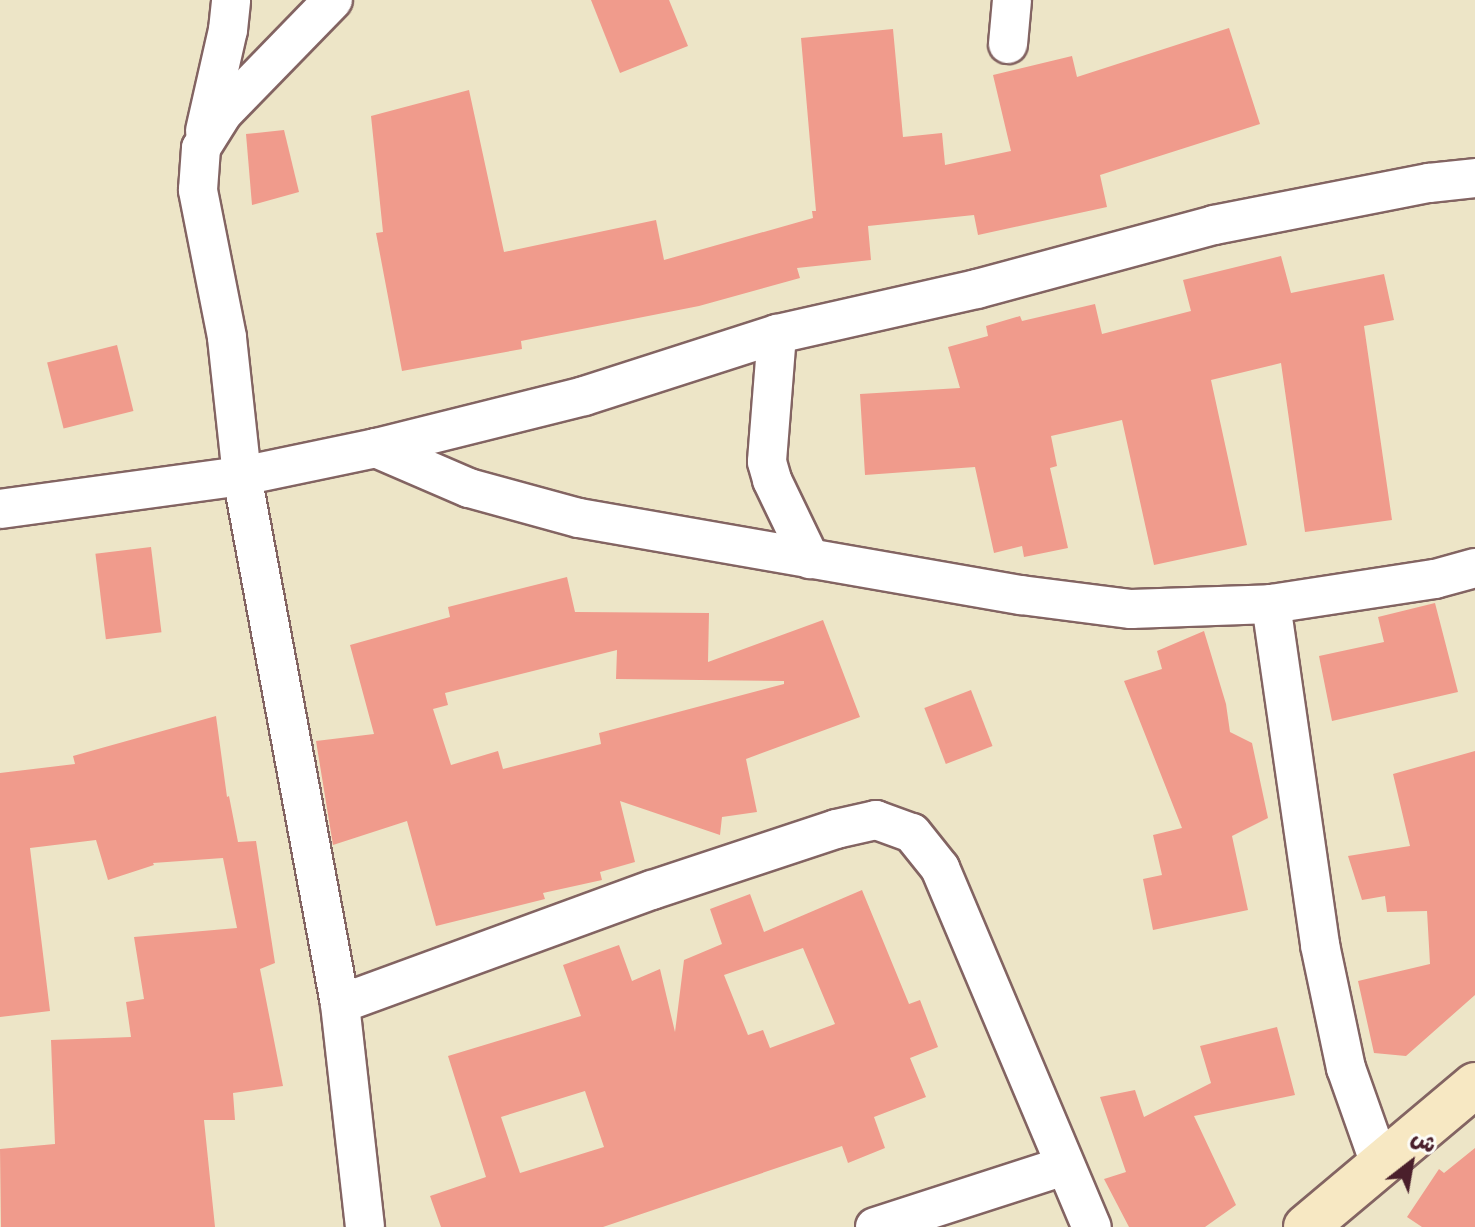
<!DOCTYPE html>
<meta charset="utf-8">
<style>
body{margin:0}
#map{position:relative;width:1475px;height:1227px;overflow:hidden;background:#ede5c7;font-family:"Architects Daughter","Playpen Sans Arabic",sans-serif}
div>[style]{position:absolute}
.building>*{inset:0;background:#f09b8c;transform-origin:0 0}
.roads{filter:drop-shadow(2px 0 #836462) drop-shadow(-2px 0 #836462) drop-shadow(0 2px #836462) drop-shadow(0 -2px #836462)}
.street>*{height:38px;margin:-19px;padding:0 19px;transform-origin:19px;border-radius:19px;background:#fff}
.secondary>*{height:44px;margin:-22px;padding:0 22px;transform-origin:22px;border-radius:22px;background:#f7e8c3}
span{translate:-50% -50%;white-space:nowrap;text-align:center;line-height:1.15;-webkit-text-stroke:8px #fdfcf7;paint-order:stroke}
.north{position:absolute;left:1371px;top:1123px;width:80px;height:80px;-webkit-text-stroke:6px #fdfcf7;paint-order:stroke;rotate:31deg;font-size:22px;font-weight:700;line-height:32px;text-align:center;color:#4a1f2b}
.north::after{content:'';display:block;margin:auto;width:28px;height:36px;background:#4a1f2b;clip-path:polygon(50% 0,100% 100%,50% 72%,0 100%)}
</style>
<div id="map">
<div class="building">
<i style="clip-path:polygon(591px 0,669px 0,688px 46px,620px 73px)"></i>
<i style="clip-path:polygon(1229px 28px,1260px 124px,1100px 175px,1107px 207px,978px 235px,974px 215px,868px 226px,871px 260px,797px 268px,800px 278px,699px 306px,521px 341px,522px 349px,402px 371px,376px 233px,383px 232px,371px 116px,469px 90px,504px 252px,656px 220px,664px 260px,813px 218px,812px 211px,816px 211px,801px 38px,893px 29px,903px 137px,942px 133px,945px 165px,1011px 151px,993px 75px,1072px 56px,1077px 77px)"></i>
<i style="clip-path:polygon(284px 130px,299px 192px,252px 205px,246px 134px)"></i>
<i style="clip-path:polygon(1281px 256px,1291px 293px,1384px 274px,1394px 320px,1364px 326px,1392px 520px,1305px 532px,1281px 363px,1211px 380px,1247px 545px,1154px 565px,1122px 420px,1051px 436px,1057px 466px,1050px 468px,1068px 548px,1024px 557px,1022px 546px,994px 553px,975px 467px,865px 475px,860px 394px,960px 388px,948px 347px,988px 336px,986px 326px,1020px 316px,1022px 321px,1095px 304px,1102px 334px,1191px 311px,1183px 280px)"></i>
<i style="left:117px;top:345px;width:68px;height:72px;rotate:76deg"></i>
<i style="left:151px;top:547px;width:86px;height:56px;rotate:83deg"></i>
<i style="clip-path:polygon(evenodd,567px 577px,575px 612px,709px 613px,708px 662px,823px 620px,860px 717px,746px 759px,757px 812px,722px 817px,720px 835px,620px 801px,635px 862px,600px 872px,602px 880px,543px 893px,545px 899px,436px 926px,407px 821px,333px 845px,316px 741px,374px 734px,350px 645px,450px 617px,448px 607px,567px 577px,617px 650px,616px 679px,784px 681px,784px 684px,599px 733px,601px 744px,503px 769px,498px 751px,451px 765px,433px 709px,448px 705px,445px 693px,617px 650px)"></i>
<i style="clip-path:polygon(1435px 603px,1458px 692px,1332px 721px,1319px 656px,1384px 642px,1378px 617px)"></i>
<i style="clip-path:polygon(1204px 631px,1226px 704px,1230px 732px,1252px 743px,1268px 818px,1232px 836px,1248px 910px,1153px 930px,1143px 879px,1162px 875px,1153px 835px,1182px 828px,1124px 681px,1162px 669px,1157px 651px)"></i>
<i style="left:971px;top:690px;width:60px;height:50px;rotate:69deg"></i>
<i style="clip-path:polygon(216px 716px,227px 797px,229px 796px,238px 842px,256px 841px,275px 963px,260px 969px,283px 1086px,233px 1093px,235px 1120px,204px 1120px,215px 1227px,1px 1227px,0 1149px,55px 1144px,51px 1040px,131px 1037px,126px 1002px,144px 999px,134px 937px,237px 928px,223px 858px,153px 863px,154px 865px,108px 880px,96px 840px,30px 848px,50px 1011px,0 1017px,0 773px,75px 764px,73px 756px)"></i>
<i style="clip-path:polygon(1475px 751px,1475px 995px,1406px 1056px,1374px 1053px,1358px 981px,1430px 964px,1427px 911px,1387px 912px,1385px 896px,1362px 900px,1348px 856px,1410px 846px,1393px 774px)"></i>
<i style="clip-path:polygon(evenodd,862px 890px,909px 1004px,920px 1000px,938px 1047px,910px 1058px,926px 1097px,874px 1117px,885px 1148px,848px 1163px,842px 1146px,603px 1227px,441px 1227px,430px 1196px,486px 1177px,448px 1056px,581px 1016px,563px 965px,619px 945px,632px 981px,660px 969px,675px 1032px,684px 960px,722px 944px,710px 909px,750px 894px,764px 932px,862px 890px,803px 948px,835px 1024px,770px 1048px,763px 1030px,748px 1035px,724px 975px,803px 948px,862px 890px,585px 1091px,604px 1147px,520px 1173px,501px 1117px,585px 1091px)"></i>
<i style="clip-path:polygon(1277px 1027px,1295px 1095px,1194px 1116px,1236px 1205px,1205px 1227px,1129px 1227px,1104px 1179px,1126px 1172px,1100px 1097px,1135px 1090px,1144px 1117px,1211px 1083px,1200px 1046px)"></i>
<i style="clip-path:polygon(1475px 1148px,1475px 1227px,1422px 1227px,1407px 1217px,1439px 1169px,1444px 1173px)"></i>
</div>
<div class="roads">
<div class="street">
<i style="left:1008px;top:44px;width:44px;rotate:-84.8deg"></i>
<i style="left:205px;top:131px;width:104px;rotate:-77.2deg"></i>
<i style="left:228px;top:30px;width:30px;rotate:-84deg"></i>
<i style="left:777px;top:334px;width:128px;rotate:94.5deg"></i>
<i style="left:767px;top:462px;width:19px;rotate:74deg"></i>
<i style="left:772px;top:480px;width:88px;rotate:64.3deg"></i>
<i style="left:376px;top:448px;width:101px;rotate:23.3deg"></i>
<i style="left:469px;top:488px;width:114px;rotate:15.3deg"></i>
<i style="left:579px;top:518px;width:449px;rotate:9.9deg"></i>
<i style="left:1021px;top:595px;width:111px;rotate:7.3deg"></i>
<i style="left:1131px;top:609px;width:140px;rotate:-2deg"></i>
<i style="left:1271px;top:604px;width:166px;rotate:-8.7deg"></i>
<i style="left:1435px;top:579px;width:41px;rotate:-15.4deg"></i>
<i style="left:0;top:509px;width:244px;rotate:-7.8deg"></i>
<i style="left:242px;top:476px;width:140px;rotate:-96.2deg"></i>
<i style="left:227px;top:337px;width:150px;rotate:-101.2deg"></i>
<i style="left:198px;top:190px;width:42px;rotate:-85.9deg"></i>
<i style="left:201px;top:148px;width:40px;rotate:-58deg"></i>
<i style="left:222px;top:114px;width:159px;rotate:-45.8deg"></i>
<i style="left:1271px;top:604px;width:345px;rotate:81.8deg"></i>
<i style="left:1320px;top:945px;width:126px;rotate:78.1deg"></i>
<i style="left:1346px;top:1068px;width:102px;rotate:70.5deg"></i>
<i style="left:340px;top:1004px;width:332px;rotate:-20.1deg"></i>
<i style="left:652px;top:890px;width:194px;rotate:-18.3deg"></i>
<i style="left:836px;top:829px;width:41px;rotate:-12.7deg"></i>
<i style="left:876px;top:820px;width:38px;rotate:20deg"></i>
<i style="left:912px;top:833px;width:45px;rotate:51.3deg"></i>
<i style="left:940px;top:868px;width:390px;rotate:67.1deg"></i>
<i style="left:365px;top:1227px;width:224px;rotate:-96.4deg"></i>
<i style="left:340px;top:1004px;width:537px;rotate:-100.51deg"></i>
<i style="left:242px;top:476px;width:137px;rotate:-11.8deg"></i>
<i style="left:376px;top:448px;width:214px;rotate:-14deg"></i>
<i style="left:584px;top:396px;width:203px;rotate:-17.8deg"></i>
<i style="left:777px;top:334px;width:205px;rotate:-12.7deg"></i>
<i style="left:977px;top:289px;width:245px;rotate:-15.1deg"></i>
<i style="left:1214px;top:225px;width:219px;rotate:-11.1deg"></i>
<i style="left:1429px;top:183px;width:46px;rotate:-6.2deg"></i>
<i style="left:875px;top:1227px;width:199px;rotate:-17.9deg"></i>
</div>
<div class="secondary">
<i style="left:1306px;top:1227px;width:221px;rotate:-40deg"></i>
</div>
</div>
<div class="north">ش</div>
</div>
